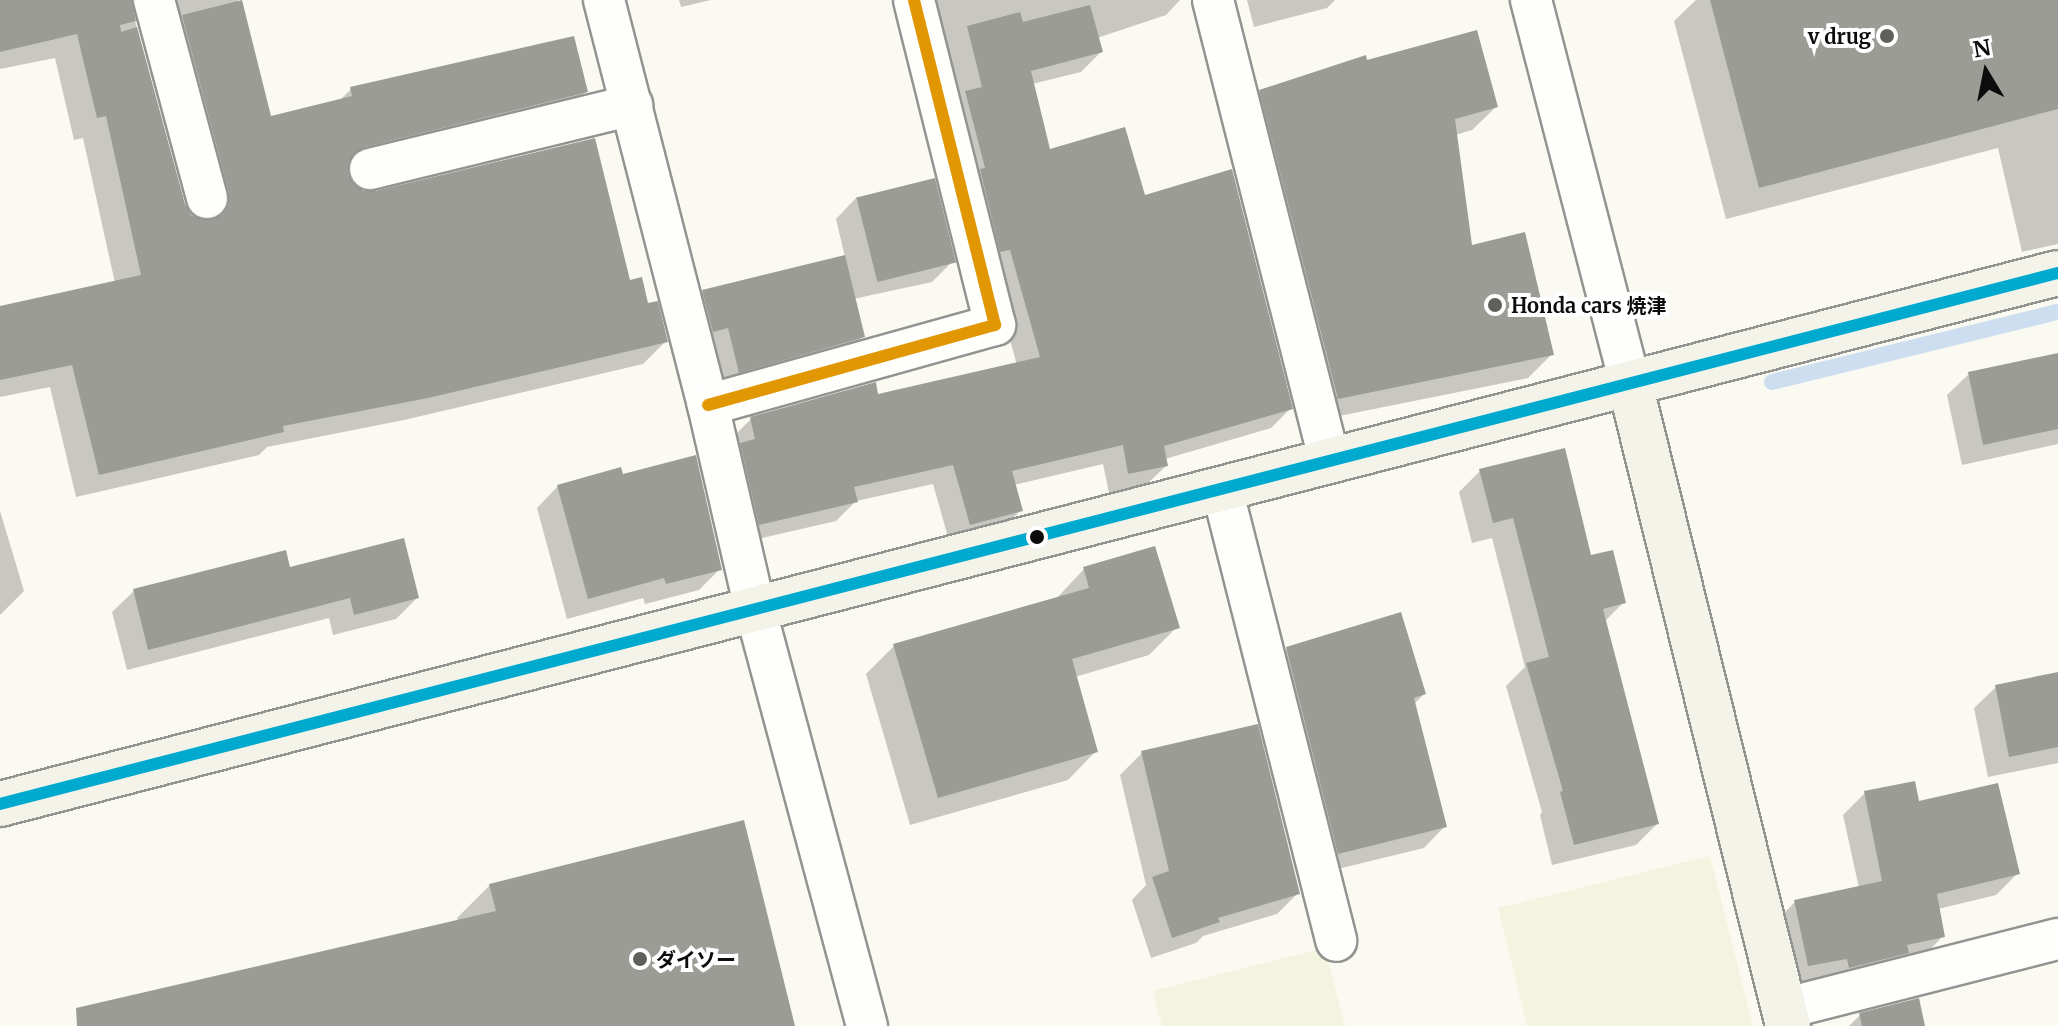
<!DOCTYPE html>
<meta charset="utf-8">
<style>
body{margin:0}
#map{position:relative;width:2058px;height:1026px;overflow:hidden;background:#faf9f2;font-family:Merriweather,"Noto Sans JP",serif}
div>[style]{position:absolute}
.farmland>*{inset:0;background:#f3f4e0}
.shadow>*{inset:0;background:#0003}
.stream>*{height:16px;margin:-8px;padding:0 8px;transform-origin:8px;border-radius:8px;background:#ccdeef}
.building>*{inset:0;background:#9c9c97;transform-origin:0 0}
.roads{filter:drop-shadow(2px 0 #939390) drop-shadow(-2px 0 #939390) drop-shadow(0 2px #939390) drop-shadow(0 -2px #939390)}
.street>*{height:40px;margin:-20px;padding:0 20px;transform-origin:20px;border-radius:20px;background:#fefefd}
.secondary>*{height:44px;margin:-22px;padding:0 22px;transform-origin:22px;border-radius:22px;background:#f3f3ea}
.bus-1>*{height:12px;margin:-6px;padding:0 6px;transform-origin:6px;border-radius:6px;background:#e09701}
.bus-2>*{height:12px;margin:-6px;padding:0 6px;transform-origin:6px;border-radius:6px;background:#00a9ce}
.dots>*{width:22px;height:22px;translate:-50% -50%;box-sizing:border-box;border:4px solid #fff;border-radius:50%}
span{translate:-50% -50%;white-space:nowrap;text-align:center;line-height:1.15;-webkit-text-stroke:8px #fff;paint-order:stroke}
.poi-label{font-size:20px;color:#0c0c0c;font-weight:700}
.right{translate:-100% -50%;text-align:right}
.left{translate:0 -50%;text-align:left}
.north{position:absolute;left:1946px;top:32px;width:80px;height:80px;-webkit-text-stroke:6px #fff;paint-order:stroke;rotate:350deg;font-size:22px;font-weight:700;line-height:32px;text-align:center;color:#0c0c0c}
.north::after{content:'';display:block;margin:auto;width:28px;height:36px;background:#0c0c0c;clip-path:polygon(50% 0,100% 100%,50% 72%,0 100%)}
</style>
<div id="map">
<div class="farmland">
<i style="clip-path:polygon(1710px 856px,1753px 1026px,1527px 1026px,1498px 908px)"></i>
<i style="clip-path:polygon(1325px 948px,1345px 1026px,1162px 1026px,1153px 991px)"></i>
</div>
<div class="shadow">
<i style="clip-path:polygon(evenodd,0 0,238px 0,270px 119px,338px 102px,351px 89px,586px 91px,563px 114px,346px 167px,346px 176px,362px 193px,628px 282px,647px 306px,666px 341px,643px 364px,404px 420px,267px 447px,259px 455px,76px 497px,50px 387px,0 397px,0 314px,115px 283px,83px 138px,74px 140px,55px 58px,0 69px,0 0,130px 1px,147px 6px,207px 221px,190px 216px,183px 205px,130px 1px)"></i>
<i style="clip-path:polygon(679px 0,711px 0,681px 7px)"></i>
<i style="clip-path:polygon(936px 0,1180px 0,1166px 15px,1097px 38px,1101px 52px,1081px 72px,1032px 84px,1049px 151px,1143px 198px,1291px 408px,1271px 428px,1165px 459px,1166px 466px,1146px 485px,1109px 493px,1103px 464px,1014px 485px,1021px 510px,1001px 530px,950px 544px,933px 484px,856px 501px,836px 521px,740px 543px,731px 439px,751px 419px,877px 397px,1017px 365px,947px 113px,961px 99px)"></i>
<i style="clip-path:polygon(1247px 0,1335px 0,1327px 8px,1254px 27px)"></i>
<i style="clip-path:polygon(1696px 0,2058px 0,2058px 244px,2022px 252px,1998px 148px,1726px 219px,1674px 21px)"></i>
<i style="clip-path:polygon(1365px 62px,1496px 107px,1472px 130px,1455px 135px,1470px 247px,1552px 354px,1528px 378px,1314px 421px,1237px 115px,1261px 91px)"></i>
<i style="clip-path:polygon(857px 197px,953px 261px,932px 282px,853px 299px,862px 337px,841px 358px,718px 393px,682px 313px,703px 292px,845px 257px,836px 219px)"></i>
<i style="clip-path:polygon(2058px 355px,2058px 444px,1962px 465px,1947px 395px,1969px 374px)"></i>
<i style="clip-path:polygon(1480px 471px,1590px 557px,1624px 602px,1604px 622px,1657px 824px,1636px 845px,1552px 865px,1540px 815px,1542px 812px,1506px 686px,1525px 667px,1492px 538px,1472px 543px,1459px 492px)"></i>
<i style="clip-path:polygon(622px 477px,720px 569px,699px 590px,645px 604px,643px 598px,567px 619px,537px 508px,558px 486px)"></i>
<i style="clip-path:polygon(0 511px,24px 591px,0 615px)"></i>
<i style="clip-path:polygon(1084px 569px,1177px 627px,1149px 655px,1075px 677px,1096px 751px,1068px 780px,910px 825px,866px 674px,894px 646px,1056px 599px)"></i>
<i style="clip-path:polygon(289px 570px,417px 598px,396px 619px,333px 635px,329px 618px,127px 670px,112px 612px,134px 591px)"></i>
<i style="clip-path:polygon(1287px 649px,1424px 694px,1414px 704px,1445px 826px,1424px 848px,1317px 874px,1265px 671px)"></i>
<i style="clip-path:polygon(2058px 674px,2058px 763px,1988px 777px,1974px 708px,1996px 687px)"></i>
<i style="clip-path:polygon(1142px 753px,1298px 893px,1277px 914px,1203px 936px,1196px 943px,1151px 958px,1132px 900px,1146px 885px,1120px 775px)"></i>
<i style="clip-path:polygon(1865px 793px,1918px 804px,2018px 873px,1996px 895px,1938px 909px,1943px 936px,1922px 958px,1885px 974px,1787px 987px,1774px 923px,1795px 902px,1859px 888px,1843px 815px)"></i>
<i style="clip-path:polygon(490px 885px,793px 1026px,116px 1026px,458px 922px,457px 918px)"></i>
<i style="clip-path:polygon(1860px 1015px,1923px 1026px,1849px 1026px)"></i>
</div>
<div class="stream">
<i style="left:1772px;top:382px;width:294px;rotate:-13.8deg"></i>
</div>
<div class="building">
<i style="clip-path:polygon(0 0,132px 0,136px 21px,120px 25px,121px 32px,137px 27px,185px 204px,191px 215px,202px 220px,223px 215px,229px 205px,229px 193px,182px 15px,242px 0,271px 116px,352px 96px,350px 87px,574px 36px,588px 92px,365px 147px,355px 152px,348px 162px,348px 175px,363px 191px,375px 191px,595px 138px,630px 280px,642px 277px,648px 303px,658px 301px,668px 342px,428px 398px,283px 426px,284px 432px,99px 475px,72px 365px,0 380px,0 306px,141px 275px,106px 116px,97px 118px,77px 34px,0 52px)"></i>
<i style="clip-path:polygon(1710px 0,2058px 0,2058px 109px,1759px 188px)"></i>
<i style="clip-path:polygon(1090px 5px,1103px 52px,1031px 71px,1050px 149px,1125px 127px,1145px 195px,1232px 169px,1293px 409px,1164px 446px,1168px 466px,1128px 474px,1123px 445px,1012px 471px,1023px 511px,970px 525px,953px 465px,854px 487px,858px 502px,759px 525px,740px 443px,755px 439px,750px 417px,876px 382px,878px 394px,1040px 357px,1010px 250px,1000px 252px,980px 169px,985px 168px,965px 91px,982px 87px,967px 26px,1020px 12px,1023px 22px)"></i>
<i style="clip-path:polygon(1477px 30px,1498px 107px,1455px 119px,1472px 245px,1525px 232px,1554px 355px,1338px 399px,1259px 90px,1366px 55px,1367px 60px)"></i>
<i style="left:935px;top:178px;width:87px;height:81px;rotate:76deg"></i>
<i style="clip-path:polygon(845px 255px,865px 337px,739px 373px,728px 328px,713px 332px,702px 290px)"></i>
<i style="clip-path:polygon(2058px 353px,2058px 429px,1983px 445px,1968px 372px)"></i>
<i style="clip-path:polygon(1565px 448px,1591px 555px,1613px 550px,1626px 603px,1603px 609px,1659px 824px,1574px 845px,1560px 792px,1563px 791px,1526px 663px,1549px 657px,1513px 518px,1493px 523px,1479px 469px)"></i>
<i style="clip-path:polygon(696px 455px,722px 570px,666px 584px,664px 578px,588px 599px,557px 485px,621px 467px,623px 474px)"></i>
<i style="clip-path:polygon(404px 538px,419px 598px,354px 615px,350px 598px,148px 650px,133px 589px,286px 550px,290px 567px)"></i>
<i style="clip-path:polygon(1155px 546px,1180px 628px,1072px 659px,1098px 752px,938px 798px,893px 644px,1089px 588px,1083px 567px)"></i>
<i style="clip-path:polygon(1401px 612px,1426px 694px,1414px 698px,1447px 827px,1338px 854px,1286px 647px)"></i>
<i style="clip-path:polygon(2058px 672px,2058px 747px,2009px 757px,1995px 685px)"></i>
<i style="clip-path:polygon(1258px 724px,1300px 894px,1218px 918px,1220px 922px,1172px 938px,1152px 877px,1169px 871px,1141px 751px)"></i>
<i style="clip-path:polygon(1915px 781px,1919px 801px,1998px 783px,2020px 874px,1937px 894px,1945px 937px,1907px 945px,1909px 953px,1849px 968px,1847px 959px,1808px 966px,1794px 900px,1882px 881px,1864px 791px)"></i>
<i style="clip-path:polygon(744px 820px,795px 1026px,77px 1026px,76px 1008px,496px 911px,489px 884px)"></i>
<i style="clip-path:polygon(1919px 998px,1925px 1026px,1862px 1026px,1859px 1013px)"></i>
</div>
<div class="roads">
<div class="street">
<i style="left:154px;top:0;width:205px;rotate:75deg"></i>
<i style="left:604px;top:0;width:418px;rotate:75.6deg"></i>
<i style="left:708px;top:405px;width:208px;rotate:77deg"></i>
<i style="left:755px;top:608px;width:433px;rotate:75deg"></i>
<i style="left:1213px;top:0;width:476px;rotate:75.8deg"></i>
<i style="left:1531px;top:0;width:397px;rotate:75.5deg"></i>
<i style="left:370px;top:169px;width:270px;rotate:-13.7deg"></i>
<i style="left:708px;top:405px;width:298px;rotate:-15.6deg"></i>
<i style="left:995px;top:325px;width:335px;rotate:-104deg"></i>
<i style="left:1222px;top:489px;width:466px;rotate:75.8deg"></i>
<i style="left:1783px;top:1009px;width:284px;rotate:-14.3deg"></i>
</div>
<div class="secondary">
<i style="left:1630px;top:384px;width:661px;rotate:76.17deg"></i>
<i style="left:0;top:804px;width:2125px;rotate:-14.47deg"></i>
</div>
</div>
<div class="bus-1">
<i style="left:708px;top:405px;width:298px;rotate:-15.6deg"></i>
<i style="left:995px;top:325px;width:335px;rotate:-104deg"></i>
</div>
<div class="bus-2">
<i style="left:0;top:804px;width:2125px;rotate:-14.47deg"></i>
</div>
<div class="dots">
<i style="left:1887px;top:36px;background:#5f5f5c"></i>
<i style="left:1495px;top:305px;background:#5f5f5c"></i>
<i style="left:1037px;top:537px;background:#0c0c0c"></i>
<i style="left:640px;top:959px;background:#5f5f5c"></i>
</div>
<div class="poi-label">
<span class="right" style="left:1871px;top:36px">v drug</span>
<span class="left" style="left:1511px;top:305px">Honda cars 焼津</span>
<span class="left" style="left:656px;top:959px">ダイソー</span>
</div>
<div class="north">N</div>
</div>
